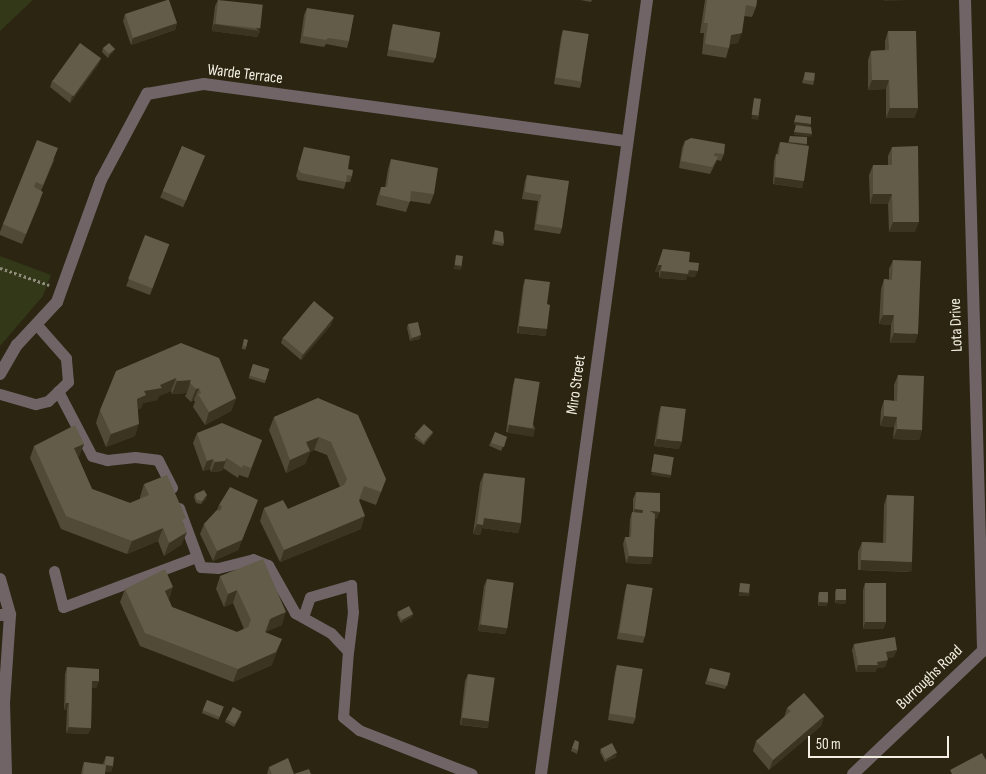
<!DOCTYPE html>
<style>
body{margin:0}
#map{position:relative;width:986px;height:774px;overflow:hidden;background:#2b2512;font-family:"Sofia Sans Condensed",sans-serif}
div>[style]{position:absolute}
.green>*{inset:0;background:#333918}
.path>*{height:3px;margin-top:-1.5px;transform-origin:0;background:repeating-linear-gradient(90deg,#908c7c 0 2.5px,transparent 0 5px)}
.service>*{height:11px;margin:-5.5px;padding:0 5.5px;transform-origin:5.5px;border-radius:5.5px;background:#706467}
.minor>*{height:12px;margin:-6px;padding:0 6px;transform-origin:6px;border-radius:6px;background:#706467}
.wall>*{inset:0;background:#504a37;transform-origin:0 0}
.shaded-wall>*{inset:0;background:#3a3420;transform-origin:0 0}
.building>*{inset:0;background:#625c49;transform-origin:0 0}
span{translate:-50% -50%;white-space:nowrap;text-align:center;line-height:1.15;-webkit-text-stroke:4px #2b2512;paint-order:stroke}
.street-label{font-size:16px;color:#f3f0e3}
.scale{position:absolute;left:808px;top:736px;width:141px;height:22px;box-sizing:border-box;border:2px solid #f3f0e3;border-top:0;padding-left:6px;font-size:15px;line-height:18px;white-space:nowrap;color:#f3f0e3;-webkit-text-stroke:4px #2b2512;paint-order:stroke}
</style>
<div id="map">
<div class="green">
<i style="clip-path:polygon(0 0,33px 0,0 31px)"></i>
<i style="clip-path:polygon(0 256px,51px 275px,43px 296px,0 346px)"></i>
</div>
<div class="path">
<i style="left:0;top:268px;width:52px;rotate:19.1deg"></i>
</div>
<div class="service">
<i style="left:58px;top:391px;width:73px;rotate:62.4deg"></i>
<i style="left:92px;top:456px;width:16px;rotate:15deg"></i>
<i style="left:107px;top:460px;width:28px;rotate:-6deg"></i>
<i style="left:135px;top:457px;width:23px;rotate:7deg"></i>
<i style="left:158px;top:460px;width:31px;rotate:63deg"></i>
<i style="left:0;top:394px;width:37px;rotate:16deg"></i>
<i style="left:36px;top:404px;width:12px;rotate:-14deg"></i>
<i style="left:48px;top:401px;width:28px;rotate:-44deg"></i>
<i style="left:68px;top:382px;width:24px;rotate:-95deg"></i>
<i style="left:66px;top:358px;width:45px;rotate:-131.4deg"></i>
<i style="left:179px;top:508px;width:63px;rotate:69.6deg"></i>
<i style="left:201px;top:567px;width:17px;rotate:3deg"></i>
<i style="left:218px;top:568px;width:36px;rotate:-14deg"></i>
<i style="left:253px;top:559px;width:16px;rotate:22deg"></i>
<i style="left:268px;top:565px;width:55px;rotate:60.6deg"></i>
<i style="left:295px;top:613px;width:41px;rotate:29.1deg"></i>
<i style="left:331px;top:633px;width:25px;rotate:47deg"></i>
<i style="left:348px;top:651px;width:66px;rotate:94.3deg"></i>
<i style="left:343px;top:717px;width:21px;rotate:39deg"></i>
<i style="left:359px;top:730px;width:121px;rotate:21.3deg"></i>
<i style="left:54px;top:571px;width:37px;rotate:76deg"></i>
<i style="left:63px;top:607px;width:142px;rotate:-20.6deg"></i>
<i style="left:303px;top:617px;width:21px;rotate:-71deg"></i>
<i style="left:310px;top:597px;width:43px;rotate:-16.3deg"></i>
<i style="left:351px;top:585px;width:27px;rotate:86deg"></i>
<i style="left:353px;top:612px;width:39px;rotate:97deg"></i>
</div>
<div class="minor">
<i style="left:965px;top:0;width:650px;rotate:88.41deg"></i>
<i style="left:0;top:374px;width:34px;rotate:-60deg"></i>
<i style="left:17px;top:345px;width:59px;rotate:-47.1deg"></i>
<i style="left:57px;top:302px;width:130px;rotate:-70.2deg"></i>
<i style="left:101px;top:180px;width:98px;rotate:-61.9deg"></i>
<i style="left:147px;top:94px;width:58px;rotate:-10deg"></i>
<i style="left:204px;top:84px;width:426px;rotate:7.7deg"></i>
<i style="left:0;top:579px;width:37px;rotate:74deg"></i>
<i style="left:0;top:615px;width:10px"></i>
<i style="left:10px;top:615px;width:87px;rotate:93.9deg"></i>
<i style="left:4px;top:702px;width:72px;rotate:88.4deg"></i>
<i style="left:541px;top:774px;width:781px;rotate:-82.2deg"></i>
<i style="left:853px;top:774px;width:183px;rotate:-43.5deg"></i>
</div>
<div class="wall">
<i style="clip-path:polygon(218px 0,260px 31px,257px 37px,212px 31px,215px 6px)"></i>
<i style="clip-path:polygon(580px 0,592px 0,591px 2px)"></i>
<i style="clip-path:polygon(705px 0,757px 0,756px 7px,752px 17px,744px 16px,738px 43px,730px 44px,726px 58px,702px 54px,704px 33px,700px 33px)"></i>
<i style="clip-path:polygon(307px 8px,349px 41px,347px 48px,326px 44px,324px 47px,300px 43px,304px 15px)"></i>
<i style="clip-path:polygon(125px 14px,177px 23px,175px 30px,131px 45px,123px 21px)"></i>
<i style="clip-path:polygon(393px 24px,436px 57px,433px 63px,387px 56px,391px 31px)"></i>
<i style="clip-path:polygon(563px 30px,582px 81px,580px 88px,554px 84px,561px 37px)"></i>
<i style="clip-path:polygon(888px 31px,918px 108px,914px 118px,886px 118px,886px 89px,868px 90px,868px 60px,871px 51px,885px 50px,885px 41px)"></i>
<i style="clip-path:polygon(103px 48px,115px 49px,113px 52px,108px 58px,102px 52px)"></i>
<i style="clip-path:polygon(101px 58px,98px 65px,70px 103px,50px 87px,52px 81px)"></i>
<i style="clip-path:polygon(805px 72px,814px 82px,813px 85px,802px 83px)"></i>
<i style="clip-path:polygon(790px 136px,807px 144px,801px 188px,773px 184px,774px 161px,776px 154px,777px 154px,778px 149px,780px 142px,788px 143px)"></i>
<i style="clip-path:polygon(685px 141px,724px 154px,721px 161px,717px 160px,710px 174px,679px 168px,682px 148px)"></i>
<i style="left:182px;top:146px;width:25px;height:56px;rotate:23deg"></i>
<i style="clip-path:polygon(304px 147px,348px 169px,352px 176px,350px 182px,346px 182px,344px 189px,298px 180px,296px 176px)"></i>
<i style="clip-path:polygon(892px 147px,915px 232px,889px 232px,888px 204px,870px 204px,869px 175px,873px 165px,888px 165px,888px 156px)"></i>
<i style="clip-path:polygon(55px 158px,41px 191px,40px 201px,22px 244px,0 235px,0 232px,3px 224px)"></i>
<i style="clip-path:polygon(391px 159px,434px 194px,430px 204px,410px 201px,406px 212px,376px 205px,378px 196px,381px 187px,385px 187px,388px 169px)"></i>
<i style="clip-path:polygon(527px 175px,562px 228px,560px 234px,534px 230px,538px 201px,522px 199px,525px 181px)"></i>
<i style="clip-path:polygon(495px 230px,504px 243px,503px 246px,492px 244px)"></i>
<i style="clip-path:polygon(169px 244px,150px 295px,126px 286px,129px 279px)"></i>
<i style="clip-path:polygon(663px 249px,689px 262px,695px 277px,687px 276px,686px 280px,659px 278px,659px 272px,655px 272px)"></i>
<i style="clip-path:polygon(893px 260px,915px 343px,890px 343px,891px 325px,879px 324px,881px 289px,884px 279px,889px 280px,889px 269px)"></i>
<i style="clip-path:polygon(525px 279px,545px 336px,517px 333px,523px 286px)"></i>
<i style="clip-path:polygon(408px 324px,420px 339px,410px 341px,407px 328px)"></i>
<i style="clip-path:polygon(331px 325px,301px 360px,281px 343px,283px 337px)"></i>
<i style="left:244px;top:339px;width:4px;height:10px;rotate:14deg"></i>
<i style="clip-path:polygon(181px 343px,236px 398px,231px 411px,205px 425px,193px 407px,195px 402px,194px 400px,191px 402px,185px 396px,187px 393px,172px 394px,171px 391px,159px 396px,157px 400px,143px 403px,141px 408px,138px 409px,135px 436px,106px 447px,96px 423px,100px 410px)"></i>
<i style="left:253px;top:364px;width:17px;height:15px;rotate:17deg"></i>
<i style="clip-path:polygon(898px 375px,922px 430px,919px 440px,893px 439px,894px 427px,880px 426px,881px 410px,884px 400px,894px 401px,894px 385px)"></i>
<i style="clip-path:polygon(515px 378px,535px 429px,532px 436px,506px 432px,513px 385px)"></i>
<i style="clip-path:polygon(318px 398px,386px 479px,376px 505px,360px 499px,359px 501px,361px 529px,280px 562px,260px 521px,264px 508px,288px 509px,340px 487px,327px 455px,314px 450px,310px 452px,305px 464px,286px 473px,269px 430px,274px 417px)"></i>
<i style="clip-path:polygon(661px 406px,679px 449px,654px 446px,659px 413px)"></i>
<i style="clip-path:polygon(433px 432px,432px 435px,424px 445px,414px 438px,416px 435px)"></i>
<i style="left:495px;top:432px;width:13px;height:15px;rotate:23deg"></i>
<i style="clip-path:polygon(197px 433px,262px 440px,248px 478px,239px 475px,238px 478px,223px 468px,222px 471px,211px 472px,210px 469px,203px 471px,193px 443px)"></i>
<i style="clip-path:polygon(84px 444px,78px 457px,92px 489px,130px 503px,140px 499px,140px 497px,144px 484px,184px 524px,182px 544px,164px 556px,158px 541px,127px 554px,61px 529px,30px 458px,34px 446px)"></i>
<i style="clip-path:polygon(484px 473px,521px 523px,518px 533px,482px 528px,480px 535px,473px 534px,480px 483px)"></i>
<i style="clip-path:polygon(636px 492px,657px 519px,655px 518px,651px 564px,626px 563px,623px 544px,625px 537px,629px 537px,630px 519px,632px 512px,633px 512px,633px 499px)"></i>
<i style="clip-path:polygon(195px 494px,206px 499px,201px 504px,196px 503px,194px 497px)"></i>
<i style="clip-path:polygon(887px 495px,912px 562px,908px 572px,858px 570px,858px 552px,862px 542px,883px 543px,884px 505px)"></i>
<i style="clip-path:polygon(219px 505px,254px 510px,238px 550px,213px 561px,200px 534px,204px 524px,217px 510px)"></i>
<i style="clip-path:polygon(220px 576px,282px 625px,265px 632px,272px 665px,233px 682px,140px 646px,120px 602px,125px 589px,169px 600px,172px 607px,237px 632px,244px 629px,233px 603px,224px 607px,216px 589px)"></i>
<i style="clip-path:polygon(487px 579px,507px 628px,505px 634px,478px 631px,484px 586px)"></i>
<i style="clip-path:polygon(865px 583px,886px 622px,883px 629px,863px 629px,863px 590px)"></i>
<i style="clip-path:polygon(627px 584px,645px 636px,643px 643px,617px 639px,625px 591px)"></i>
<i style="clip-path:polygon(836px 589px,846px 600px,845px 604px,835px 603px,835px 592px)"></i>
<i style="clip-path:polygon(819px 592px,828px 603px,826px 606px,818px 606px,818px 596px)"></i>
<i style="clip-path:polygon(398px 612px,413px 614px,412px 617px,401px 623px,397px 615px)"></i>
<i style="clip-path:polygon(854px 644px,894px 657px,887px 658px,885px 667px,877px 668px,875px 672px,856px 672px,852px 650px)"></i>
<i style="clip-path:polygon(617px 665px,636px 717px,633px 724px,608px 720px,615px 672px)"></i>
<i style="clip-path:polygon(67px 667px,99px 681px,96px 688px,92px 688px,91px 728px,88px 734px,66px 733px,67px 710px,64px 710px,65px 674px)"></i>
<i style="clip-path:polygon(710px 668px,727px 685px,725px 689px,705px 684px)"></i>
<i style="clip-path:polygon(468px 674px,489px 721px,487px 728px,460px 725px,465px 681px)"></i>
<i style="left:207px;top:700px;width:18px;height:14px;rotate:22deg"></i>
<i style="clip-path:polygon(787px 708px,824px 716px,821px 726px,769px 770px,753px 751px,756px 741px,784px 718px)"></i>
<i style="clip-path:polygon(241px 715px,234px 727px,225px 722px,226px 719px)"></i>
<i style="clip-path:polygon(575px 740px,578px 750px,577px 754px,571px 751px)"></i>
<i style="clip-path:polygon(601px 749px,616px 757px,605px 762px,600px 752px)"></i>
<i style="clip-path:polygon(106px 756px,113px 766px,111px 772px,105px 772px,105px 774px,81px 774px,82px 769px,84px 762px,103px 764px)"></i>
<i style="clip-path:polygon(269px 767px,294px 774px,311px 774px,267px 774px)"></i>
</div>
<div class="shaded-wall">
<i style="clip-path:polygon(884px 0,912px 0,884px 1px)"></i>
<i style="clip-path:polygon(177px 23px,175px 30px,131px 45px,133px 38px)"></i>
<i style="clip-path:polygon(214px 24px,260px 31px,257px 37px,212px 31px)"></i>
<i style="clip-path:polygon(742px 33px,738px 43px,728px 45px,731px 35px)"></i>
<i style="clip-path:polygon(115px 49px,113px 52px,108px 58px,109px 54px)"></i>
<i style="clip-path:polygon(101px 58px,98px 65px,70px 103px,72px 96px)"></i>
<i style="clip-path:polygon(872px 80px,889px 80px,886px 89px,868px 90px)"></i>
<i style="clip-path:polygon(890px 108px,918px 108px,914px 118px,886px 118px)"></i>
<i style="left:752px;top:115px;width:7px;height:4px;rotate:8deg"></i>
<i style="left:794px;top:122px;width:17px;height:3px;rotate:7deg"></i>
<i style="left:794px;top:132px;width:18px;height:3px;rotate:6deg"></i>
<i style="left:789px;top:142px;width:18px;height:3px;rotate:6deg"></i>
<i style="left:775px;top:177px;width:29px;height:7px;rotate:8deg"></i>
<i style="clip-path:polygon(873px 194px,892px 194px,888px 204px,870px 204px)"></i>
<i style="clip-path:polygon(893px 222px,919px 222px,915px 232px,889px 232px)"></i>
<i style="clip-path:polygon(455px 265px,462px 266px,461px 270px,453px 269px)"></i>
<i style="clip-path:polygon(658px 265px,662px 265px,659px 272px,655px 272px)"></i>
<i style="clip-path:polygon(689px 270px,698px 271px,695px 277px,687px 276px,686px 280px,659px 278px,661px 271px)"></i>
<i style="clip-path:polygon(883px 315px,894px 315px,891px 325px,879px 324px)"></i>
<i style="clip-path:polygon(334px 318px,331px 325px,301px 360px,303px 353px)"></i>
<i style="left:519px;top:326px;width:28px;height:7px;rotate:6deg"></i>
<i style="clip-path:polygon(894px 333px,918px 334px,915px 343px,890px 343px)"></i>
<i style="clip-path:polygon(421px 335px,420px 339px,410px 341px,412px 338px)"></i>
<i style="clip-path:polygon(176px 378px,171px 391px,159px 396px,157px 400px,143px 403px,141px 408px,133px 412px,137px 399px,144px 391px)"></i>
<i style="clip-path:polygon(191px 380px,187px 393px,172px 394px,177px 381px)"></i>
<i style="clip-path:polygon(199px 388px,194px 400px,191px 402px,196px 389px)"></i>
<i style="clip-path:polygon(236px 398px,231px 411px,205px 425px,209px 412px)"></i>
<i style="clip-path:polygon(884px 416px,897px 417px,894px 427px,880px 426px)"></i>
<i style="clip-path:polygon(139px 424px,135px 436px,106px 447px,111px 434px)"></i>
<i style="left:509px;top:425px;width:26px;height:8px;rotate:9deg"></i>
<i style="clip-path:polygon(897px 429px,922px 430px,919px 440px,893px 439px)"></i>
<i style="clip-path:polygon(433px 432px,432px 435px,424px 445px,425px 442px)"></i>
<i style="clip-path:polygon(319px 437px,314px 450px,310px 452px,305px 464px,286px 473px,290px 460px,306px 442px)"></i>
<i style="clip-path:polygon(657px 439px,682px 442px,679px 449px,654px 446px)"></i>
<i style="clip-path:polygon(84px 444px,79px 457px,70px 461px,74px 448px)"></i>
<i style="clip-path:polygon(227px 458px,222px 471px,211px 472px,215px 462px)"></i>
<i style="clip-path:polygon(213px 459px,210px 469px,203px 471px,207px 461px)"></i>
<i style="clip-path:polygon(652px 472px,672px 474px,670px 478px,651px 475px)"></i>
<i style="clip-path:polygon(207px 495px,206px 499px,201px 504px,202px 501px)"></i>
<i style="clip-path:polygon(635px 509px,643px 510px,641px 516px,633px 516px)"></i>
<i style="clip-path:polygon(254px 510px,238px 550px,213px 561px,217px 551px)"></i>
<i style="clip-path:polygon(650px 511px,660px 512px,657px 519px,648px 518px)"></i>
<i style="clip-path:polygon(365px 516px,361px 529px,280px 562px,284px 550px)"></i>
<i style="clip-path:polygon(484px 518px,521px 523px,518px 533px,482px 528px,480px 535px,473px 534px,477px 524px)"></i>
<i style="clip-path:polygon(163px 528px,158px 541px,127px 554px,132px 541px)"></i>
<i style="clip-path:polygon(187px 532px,182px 544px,164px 556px,169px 543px)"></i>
<i style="clip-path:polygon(629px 556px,653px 557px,651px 564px,626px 563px)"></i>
<i style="left:861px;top:560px;width:51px;height:10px;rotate:2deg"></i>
<i style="clip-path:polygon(173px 587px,169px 600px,165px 591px)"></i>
<i style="clip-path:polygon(237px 590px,233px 603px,224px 607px,228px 594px)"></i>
<i style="clip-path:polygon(739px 592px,750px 593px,749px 596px,738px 596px)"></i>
<i style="clip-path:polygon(836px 600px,846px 600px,845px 604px,835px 603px)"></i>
<i style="clip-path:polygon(819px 602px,828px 603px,826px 606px,818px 606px)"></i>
<i style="clip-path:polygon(286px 612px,282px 625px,266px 632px,270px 619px)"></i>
<i style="clip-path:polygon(413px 614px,412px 617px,401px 623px,402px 620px)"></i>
<i style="clip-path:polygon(865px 622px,886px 622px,883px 629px,863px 629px)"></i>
<i style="clip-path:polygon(480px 624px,507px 628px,505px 634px,478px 631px)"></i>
<i style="clip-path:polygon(282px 639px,272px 665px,233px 682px,238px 669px)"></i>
<i style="clip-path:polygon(897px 650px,894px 657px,884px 659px,886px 652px)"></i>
<i style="clip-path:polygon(888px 660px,885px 667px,877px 668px,875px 672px,856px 672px,858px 665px)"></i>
<i style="clip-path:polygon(92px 681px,99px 681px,96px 688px,90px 688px)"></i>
<i style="clip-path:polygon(66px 703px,69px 703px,67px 710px,64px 710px)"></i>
<i style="clip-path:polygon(824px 716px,821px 726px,769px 770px,773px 760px)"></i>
<i style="left:462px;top:718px;width:27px;height:7px;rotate:6deg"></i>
<i style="clip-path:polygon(69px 727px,91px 728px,88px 734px,66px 733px)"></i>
<i style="clip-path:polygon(617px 753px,616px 757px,605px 762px,607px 759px)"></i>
<i style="clip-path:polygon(106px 765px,113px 766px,111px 772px,103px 772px)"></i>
</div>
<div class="building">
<i style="clip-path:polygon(167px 0,169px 0,177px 23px,133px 38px,125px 14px)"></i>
<i style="left:218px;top:0;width:45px;height:24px;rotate:6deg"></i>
<i style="clip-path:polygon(707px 0,757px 0,756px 7px,746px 5px,742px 33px,731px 35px,729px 48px,705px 44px,708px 23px,704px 23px)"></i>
<i style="clip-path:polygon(307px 8px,354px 15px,349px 41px,328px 38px,326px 40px,303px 36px)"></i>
<i style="left:393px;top:24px;width:48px;height:26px;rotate:10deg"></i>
<i style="left:563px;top:30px;width:26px;height:48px;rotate:9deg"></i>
<i style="clip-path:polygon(888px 31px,916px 31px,918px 108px,890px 108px,889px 80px,872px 80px,871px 51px,889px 50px)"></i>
<i style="left:80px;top:43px;width:26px;height:47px;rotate:36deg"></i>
<i style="clip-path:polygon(109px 43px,115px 49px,109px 54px,103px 48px)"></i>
<i style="left:805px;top:72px;width:10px;height:8px;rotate:6deg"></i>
<i style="left:754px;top:98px;width:7px;height:17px;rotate:8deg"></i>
<i style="clip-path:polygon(796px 115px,811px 117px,811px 124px,794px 122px)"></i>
<i style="clip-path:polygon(796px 125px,811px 127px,812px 134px,794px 132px)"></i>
<i style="clip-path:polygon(790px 136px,807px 137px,807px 144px,789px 142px)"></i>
<i style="clip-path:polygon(691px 138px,725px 144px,724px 154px,715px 153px,714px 156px,718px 157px,712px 167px,681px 161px,685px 141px)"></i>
<i style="clip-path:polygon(37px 140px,58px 148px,43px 185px,36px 182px,34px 187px,43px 192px,26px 234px,3px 224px)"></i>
<i style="clip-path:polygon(780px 142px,809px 146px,804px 181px,775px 177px,776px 154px,779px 155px)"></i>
<i style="left:182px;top:146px;width:25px;height:49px;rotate:23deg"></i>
<i style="clip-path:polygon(918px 146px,919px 222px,893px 222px,892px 194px,873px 194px,873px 165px,892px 165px,892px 147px)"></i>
<i style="clip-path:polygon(304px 147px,350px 156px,348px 169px,353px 170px,352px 176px,347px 175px,346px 182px,301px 173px,298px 169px)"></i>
<i style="clip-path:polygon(391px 159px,438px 168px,434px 194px,411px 191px,410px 202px,380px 195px,381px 187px,387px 187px)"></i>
<i style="clip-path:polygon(527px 175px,569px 181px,562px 228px,536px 224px,541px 195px,525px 192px)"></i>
<i style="clip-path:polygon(495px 230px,503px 232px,504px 243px,494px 241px)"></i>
<i style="left:145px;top:235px;width:26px;height:47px;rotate:21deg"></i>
<i style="clip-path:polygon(663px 249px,690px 252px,689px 262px,699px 263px,698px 271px,689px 270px,688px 274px,661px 271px,662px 265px,658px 265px)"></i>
<i style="left:456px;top:255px;width:7px;height:10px;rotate:8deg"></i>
<i style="clip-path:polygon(893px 260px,921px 261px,918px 334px,894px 333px,894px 315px,883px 315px,884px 279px,892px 280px)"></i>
<i style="clip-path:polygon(525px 279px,550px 282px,547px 304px,550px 305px,547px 329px,519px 326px)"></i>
<i style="left:314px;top:301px;width:26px;height:48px;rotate:40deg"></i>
<i style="clip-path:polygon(418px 322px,421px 335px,412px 338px,408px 324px)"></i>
<i style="clip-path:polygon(244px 339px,248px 340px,246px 347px,243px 346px)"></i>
<i style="clip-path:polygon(181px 343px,219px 358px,236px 398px,209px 412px,198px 394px,201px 393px,199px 388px,196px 389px,190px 383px,191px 380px,177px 381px,176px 378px,160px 385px,162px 388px,144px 391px,146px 395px,137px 399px,139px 424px,111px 434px,100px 410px,116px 371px)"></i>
<i style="left:253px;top:364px;width:17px;height:12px;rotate:17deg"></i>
<i style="clip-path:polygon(898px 375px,924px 376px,922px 430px,897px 429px,897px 417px,884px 416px,884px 400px,897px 401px)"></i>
<i style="left:515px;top:378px;width:25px;height:47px;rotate:9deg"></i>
<i style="clip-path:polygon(318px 398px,358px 415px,386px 479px,381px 492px,364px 486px,359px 500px,365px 516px,284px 550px,264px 508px,283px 500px,288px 509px,344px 485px,347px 479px,331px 442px,319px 437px,306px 442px,310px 451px,290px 460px,274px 417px)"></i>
<i style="left:661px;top:406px;width:25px;height:33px;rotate:7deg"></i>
<i style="clip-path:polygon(222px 423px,262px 440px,251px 468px,243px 465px,242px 468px,227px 458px,225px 461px,215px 462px,213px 459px,207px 461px,197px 433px)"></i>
<i style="left:424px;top:424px;width:12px;height:14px;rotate:42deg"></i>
<i style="clip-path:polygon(75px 425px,84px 444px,74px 448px,92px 489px,130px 503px,149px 495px,144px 484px,167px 475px,186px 518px,182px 520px,187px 532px,169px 543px,163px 528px,132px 541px,66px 516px,34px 446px)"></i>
<i style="clip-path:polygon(495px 432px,507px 437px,504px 447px,491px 443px)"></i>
<i style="left:654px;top:454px;width:20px;height:18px;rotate:9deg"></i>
<i style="clip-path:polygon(484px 473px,525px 478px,521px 523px,484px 518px,483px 525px,477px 524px)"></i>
<i style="clip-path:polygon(230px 487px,258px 500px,242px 540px,217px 551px,204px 524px,217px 510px,220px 511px,222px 506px,219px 505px)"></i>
<i style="clip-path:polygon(204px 490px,207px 495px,202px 501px,197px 500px,195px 494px)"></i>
<i style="clip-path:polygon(636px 492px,660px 493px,660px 512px,650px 511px,655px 514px,653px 557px,629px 556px,625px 537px,631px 537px,632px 512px,643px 513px,643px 510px,635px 509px)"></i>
<i style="clip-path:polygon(887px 495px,914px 496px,912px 562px,861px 560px,862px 542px,886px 543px)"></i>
<i style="clip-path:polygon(263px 559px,286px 612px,270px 619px,265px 632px,282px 639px,276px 652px,238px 669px,145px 633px,125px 589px,165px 569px,173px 587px,165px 591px,172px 607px,237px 632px,248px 627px,251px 620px,237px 590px,228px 594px,220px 576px)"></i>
<i style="left:487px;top:579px;width:27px;height:46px;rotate:8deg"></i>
<i style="left:740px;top:583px;width:10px;height:9px;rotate:6deg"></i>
<i style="left:865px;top:583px;width:21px;height:39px"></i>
<i style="left:627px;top:584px;width:26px;height:49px;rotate:9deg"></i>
<i style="left:836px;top:589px;width:10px;height:11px"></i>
<i style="left:819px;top:592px;width:9px;height:10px"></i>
<i style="left:409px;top:606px;width:9px;height:13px;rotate:63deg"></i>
<i style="clip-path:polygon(895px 637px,897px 650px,886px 652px,888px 660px,877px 662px,878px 665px,858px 665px,854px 644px)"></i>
<i style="left:617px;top:665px;width:26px;height:49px;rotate:9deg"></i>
<i style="clip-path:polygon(67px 667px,99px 669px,99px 681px,92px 681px,91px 728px,69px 727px,69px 703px,66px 703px)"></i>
<i style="left:710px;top:668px;width:21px;height:13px;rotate:14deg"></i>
<i style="left:468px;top:674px;width:27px;height:44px;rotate:8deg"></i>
<i style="clip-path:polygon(804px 693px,824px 716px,773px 760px,756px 741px,791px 711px,787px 708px)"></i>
<i style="left:207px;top:700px;width:18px;height:11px;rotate:22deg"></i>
<i style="left:233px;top:707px;width:10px;height:14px;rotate:29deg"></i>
<i style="clip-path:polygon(575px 740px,579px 742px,578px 750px,572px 748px)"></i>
<i style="left:612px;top:743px;width:11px;height:13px;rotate:63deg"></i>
<i style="clip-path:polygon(982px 753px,986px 760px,986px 774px,952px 774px,950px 770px)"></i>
<i style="clip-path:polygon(106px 756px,114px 757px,113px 766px,106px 765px,105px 774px,83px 774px,84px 762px,105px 765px)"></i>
<i style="clip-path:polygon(288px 758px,294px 774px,309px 769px,311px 774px,272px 774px,269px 767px)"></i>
</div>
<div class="street-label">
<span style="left:245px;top:75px;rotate:7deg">Warde Terrace</span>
<span style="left:957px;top:325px;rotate:-92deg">Lota Drive</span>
<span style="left:577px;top:385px;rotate:-82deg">Miro Street</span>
<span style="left:930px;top:678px;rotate:-44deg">Burroughs Road</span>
</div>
<div class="scale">50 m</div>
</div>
